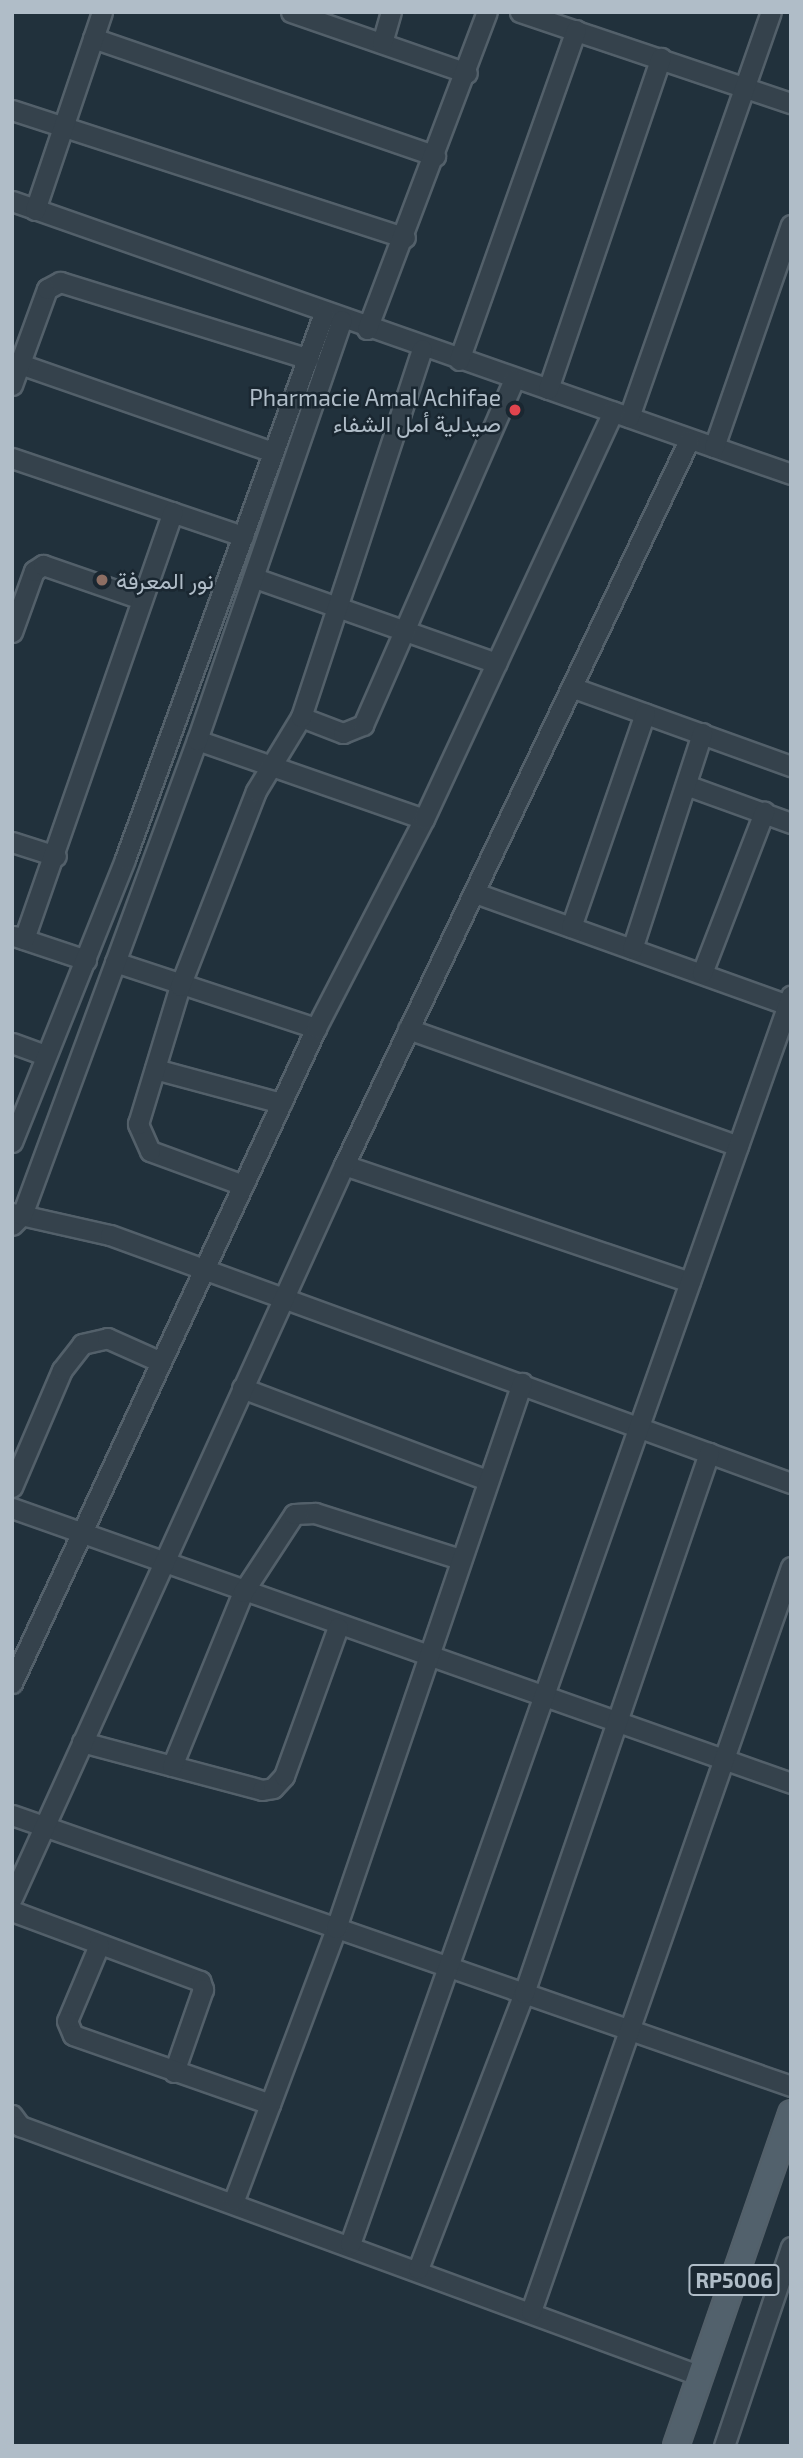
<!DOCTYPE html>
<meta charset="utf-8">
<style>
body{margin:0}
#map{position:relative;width:803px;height:2458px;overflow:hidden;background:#21313c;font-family:"Exo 2",Vazirmatn,sans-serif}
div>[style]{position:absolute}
.roads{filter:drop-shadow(2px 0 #53606a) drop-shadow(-2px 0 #53606a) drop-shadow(0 2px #53606a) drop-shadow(0 -2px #53606a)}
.minor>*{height:19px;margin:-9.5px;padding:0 9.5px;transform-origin:9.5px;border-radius:9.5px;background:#35424c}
.major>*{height:24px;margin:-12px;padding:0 12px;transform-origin:12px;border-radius:12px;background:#52616c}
.dots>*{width:19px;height:19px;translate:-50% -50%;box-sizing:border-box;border:4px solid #1a2731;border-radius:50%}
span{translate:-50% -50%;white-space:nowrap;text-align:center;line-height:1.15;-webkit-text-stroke:5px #1a2731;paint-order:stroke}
.shield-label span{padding:2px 5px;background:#1a2731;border:2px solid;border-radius:5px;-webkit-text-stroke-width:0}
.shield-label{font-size:21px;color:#b0bdc8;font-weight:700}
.poi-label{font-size:23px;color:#b0bdc8}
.right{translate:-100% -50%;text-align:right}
.left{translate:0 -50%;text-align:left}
.frame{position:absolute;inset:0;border:14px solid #b0bdc8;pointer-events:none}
</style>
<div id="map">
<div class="roads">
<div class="minor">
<i style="left:291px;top:12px;width:186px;rotate:19.1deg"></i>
<i style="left:520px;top:12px;width:286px;rotate:18.6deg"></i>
<i style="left:93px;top:38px;width:362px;rotate:19deg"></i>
<i style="left:382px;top:43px;width:32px;rotate:-74deg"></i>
<i style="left:12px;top:110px;width:413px;rotate:18deg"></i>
<i style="left:12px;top:201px;width:825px;rotate:19.31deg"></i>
<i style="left:35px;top:210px;width:209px;rotate:-71.3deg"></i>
<i style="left:367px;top:329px;width:339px;rotate:-69.3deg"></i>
<i style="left:459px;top:360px;width:350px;rotate:-70.5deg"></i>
<i style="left:20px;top:364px;width:268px;rotate:19.2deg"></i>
<i style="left:12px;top:385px;width:102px;rotate:-70deg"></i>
<i style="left:47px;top:289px;width:15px;rotate:-28deg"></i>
<i style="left:60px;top:282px;width:260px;rotate:17.2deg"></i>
<i style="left:548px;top:389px;width:350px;rotate:-71.2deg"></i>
<i style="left:629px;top:417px;width:429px;rotate:-70.7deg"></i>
<i style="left:714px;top:447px;width:235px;rotate:-70.9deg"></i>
<i style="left:12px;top:458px;width:244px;rotate:18.7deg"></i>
<i style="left:255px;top:578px;width:256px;rotate:19.4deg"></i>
<i style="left:12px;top:632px;width:65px;rotate:-70.2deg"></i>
<i style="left:34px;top:571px;width:11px;rotate:-34deg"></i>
<i style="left:43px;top:565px;width:104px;rotate:19.1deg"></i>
<i style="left:574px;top:688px;width:231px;rotate:19.8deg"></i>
<i style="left:301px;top:717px;width:45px;rotate:20.9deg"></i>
<i style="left:343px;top:733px;width:22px;rotate:-22deg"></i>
<i style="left:363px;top:725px;width:377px;rotate:-66.4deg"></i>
<i style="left:197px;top:740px;width:240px;rotate:19.2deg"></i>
<i style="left:686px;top:785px;width:112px;rotate:19.9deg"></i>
<i style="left:12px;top:842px;width:46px;rotate:17.7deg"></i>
<i style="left:478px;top:894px;width:329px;rotate:19.7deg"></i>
<i style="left:571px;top:927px;width:226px;rotate:-70.9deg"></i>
<i style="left:14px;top:936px;width:76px;rotate:18.4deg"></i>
<i style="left:24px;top:939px;width:452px;rotate:-70.8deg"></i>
<i style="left:632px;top:949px;width:227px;rotate:-72deg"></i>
<i style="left:115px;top:962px;width:212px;rotate:18.2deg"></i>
<i style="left:702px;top:973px;width:173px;rotate:-68.9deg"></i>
<i style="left:408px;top:1029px;width:350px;rotate:19.5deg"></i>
<i style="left:12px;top:1043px;width:35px;rotate:20deg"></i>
<i style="left:155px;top:1069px;width:131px;rotate:15.1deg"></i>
<i style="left:12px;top:1142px;width:305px;rotate:-68.2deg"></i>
<i style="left:125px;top:859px;width:581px;rotate:-69.97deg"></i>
<i style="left:344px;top:1165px;width:365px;rotate:18.7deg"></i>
<i style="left:243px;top:1185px;width:99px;rotate:-159.9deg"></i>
<i style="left:150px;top:1151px;width:30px;rotate:-114deg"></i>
<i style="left:138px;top:1124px;width:144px;rotate:-73.1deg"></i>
<i style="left:180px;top:986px;width:209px;rotate:-68.7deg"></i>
<i style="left:256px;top:791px;width:87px;rotate:-58.7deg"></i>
<i style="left:301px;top:717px;width:387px;rotate:-71.8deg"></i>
<i style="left:12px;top:1213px;width:100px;rotate:12.7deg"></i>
<i style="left:110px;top:1235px;width:725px;rotate:20.01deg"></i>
<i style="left:12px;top:1225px;width:14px;rotate:-45deg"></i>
<i style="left:22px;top:1215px;width:506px;rotate:-69.78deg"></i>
<i style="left:197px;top:740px;width:444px;rotate:-71deg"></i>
<i style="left:242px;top:1388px;width:262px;rotate:20.6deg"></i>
<i style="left:12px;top:1487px;width:127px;rotate:-66.9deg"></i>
<i style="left:62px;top:1370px;width:33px;rotate:-52deg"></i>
<i style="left:82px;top:1344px;width:26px;rotate:-13deg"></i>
<i style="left:107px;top:1338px;width:59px;rotate:24deg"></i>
<i style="left:12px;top:1508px;width:826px;rotate:19.44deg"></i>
<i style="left:12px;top:1683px;width:722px;rotate:-65.1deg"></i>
<i style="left:316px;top:1028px;width:235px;rotate:-62.7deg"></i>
<i style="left:424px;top:819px;width:449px;rotate:-65.1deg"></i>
<i style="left:82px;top:1742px;width:186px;rotate:14.9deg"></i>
<i style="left:262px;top:1790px;width:11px;rotate:-10deg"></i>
<i style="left:273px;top:1788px;width:16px;rotate:-47deg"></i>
<i style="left:284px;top:1776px;width:158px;rotate:-70.1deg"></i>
<i style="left:172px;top:1766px;width:188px;rotate:-67.8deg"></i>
<i style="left:243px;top:1592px;width:93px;rotate:-56.8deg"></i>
<i style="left:294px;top:1514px;width:21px;rotate:-3deg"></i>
<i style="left:315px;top:1513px;width:152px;rotate:17.6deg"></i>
<i style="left:12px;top:1815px;width:825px;rotate:19.18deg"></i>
<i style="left:12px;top:1898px;width:805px;rotate:-65.63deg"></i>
<i style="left:344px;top:1165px;width:803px;rotate:-64.55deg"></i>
<i style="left:12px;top:1911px;width:201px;rotate:20.4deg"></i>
<i style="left:200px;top:1981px;width:9px;rotate:69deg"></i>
<i style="left:203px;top:1989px;width:88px;rotate:109.3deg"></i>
<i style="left:99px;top:1945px;width:82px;rotate:112.8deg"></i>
<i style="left:67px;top:2021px;width:15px;rotate:67deg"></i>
<i style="left:73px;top:2035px;width:209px;rotate:19.3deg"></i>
<i style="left:12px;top:2115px;width:14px;rotate:54deg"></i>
<i style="left:20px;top:2126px;width:725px;rotate:20.16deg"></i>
<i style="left:234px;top:2200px;width:290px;rotate:-69.4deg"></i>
<i style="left:336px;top:1928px;width:576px;rotate:-71.16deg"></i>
<i style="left:350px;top:2244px;width:1324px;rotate:-70.54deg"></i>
<i style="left:418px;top:2269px;width:296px;rotate:-69deg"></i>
<i style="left:524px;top:1993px;width:571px;rotate:-71.09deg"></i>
<i style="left:531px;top:2311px;width:788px;rotate:-70.74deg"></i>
<i style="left:724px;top:2446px;width:210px;rotate:-71.4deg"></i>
</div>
<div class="major">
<i style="left:676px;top:2446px;width:352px;rotate:-70.9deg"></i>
</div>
</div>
<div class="dots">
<i style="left:515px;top:410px;background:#e0444e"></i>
<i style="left:102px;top:580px;background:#8d6e63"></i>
</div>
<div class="shield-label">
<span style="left:734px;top:2280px">RP5006</span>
</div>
<div class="poi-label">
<span class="right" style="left:501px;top:410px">Pharmacie Amal Achifae<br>صيدلية أمل الشفاء</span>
<span class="left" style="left:116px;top:580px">نور المعرفة</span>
</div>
<div class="frame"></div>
</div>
